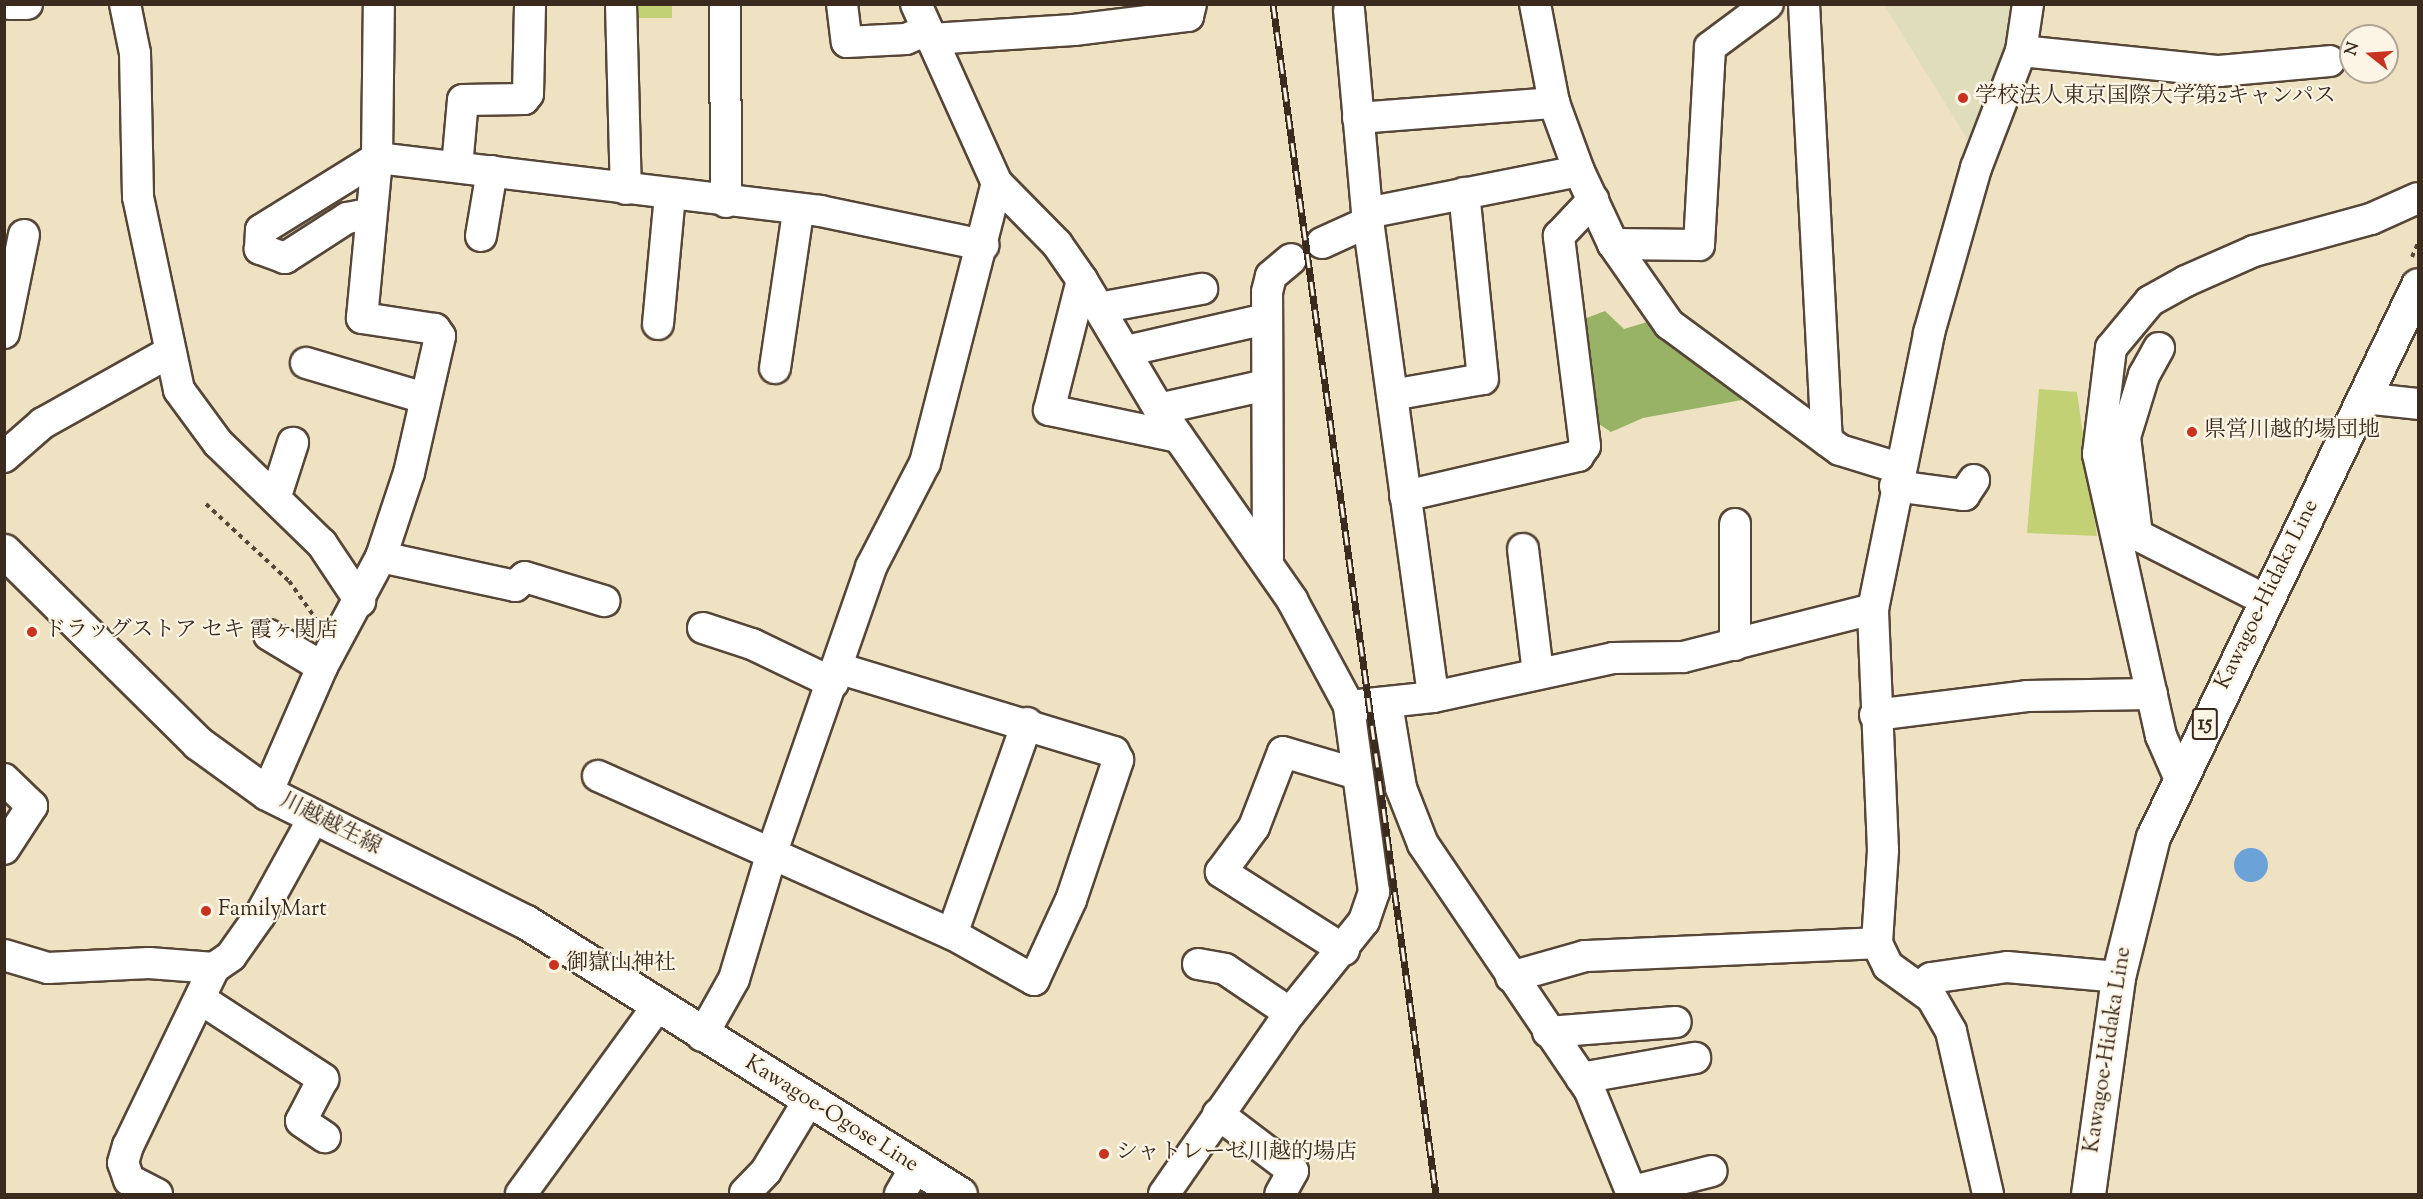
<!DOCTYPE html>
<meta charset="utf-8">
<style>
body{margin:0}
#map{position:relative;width:2423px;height:1199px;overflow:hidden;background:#efe2c3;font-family:"Sorts Mill Goudy","Noto Serif JP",serif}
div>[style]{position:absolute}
.built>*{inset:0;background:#dfddbb}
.green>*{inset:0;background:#c1d174;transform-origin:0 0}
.forest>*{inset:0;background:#98b366}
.water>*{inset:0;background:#6ba3d9}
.round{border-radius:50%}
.path>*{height:4px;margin-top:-2px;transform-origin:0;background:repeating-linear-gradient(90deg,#564637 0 4.5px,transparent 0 9px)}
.roads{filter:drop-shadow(2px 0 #564637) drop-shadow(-2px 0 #564637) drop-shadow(0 2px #564637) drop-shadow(0 -2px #564637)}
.minor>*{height:30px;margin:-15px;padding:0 15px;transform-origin:15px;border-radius:15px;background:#fff}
.major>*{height:33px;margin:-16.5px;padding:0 16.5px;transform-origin:16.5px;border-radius:16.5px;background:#fff}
.rail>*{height:7px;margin-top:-3.5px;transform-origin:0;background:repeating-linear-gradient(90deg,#fcf5e5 0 14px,#3b2a1e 0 28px);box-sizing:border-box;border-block:2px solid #3b2a1e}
.dots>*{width:16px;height:16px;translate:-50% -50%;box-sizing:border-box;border:3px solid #fcf5e5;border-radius:50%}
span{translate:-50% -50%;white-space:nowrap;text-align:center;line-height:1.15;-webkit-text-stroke:4.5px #fcf5e5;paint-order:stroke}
.shield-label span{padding:2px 4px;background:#fcf5e5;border:2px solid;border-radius:4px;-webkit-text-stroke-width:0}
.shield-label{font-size:21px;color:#3b2a1e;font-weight:700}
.poi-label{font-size:22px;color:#3b2a1e}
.left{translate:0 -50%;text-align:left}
.street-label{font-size:22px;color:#3b2a1e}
.frame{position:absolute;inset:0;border:6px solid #3b2a1e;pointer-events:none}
.north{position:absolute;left:2339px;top:24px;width:60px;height:60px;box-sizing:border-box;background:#fcf5e5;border:2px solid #afa495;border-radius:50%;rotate:287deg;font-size:16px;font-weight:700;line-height:24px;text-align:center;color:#3b2a1e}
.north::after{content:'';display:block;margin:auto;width:21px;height:27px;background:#c8321e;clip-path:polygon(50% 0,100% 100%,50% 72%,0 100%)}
</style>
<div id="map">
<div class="built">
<i style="clip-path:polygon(1884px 5px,2013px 5px,2002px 55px,1968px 140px)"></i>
</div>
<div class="green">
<i style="left:632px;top:5px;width:40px;height:13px"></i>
<i style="clip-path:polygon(2039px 389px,2077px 392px,2097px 536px,2027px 533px)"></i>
</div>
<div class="forest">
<i style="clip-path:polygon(1605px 311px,1624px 329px,1647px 322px,1664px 329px,1739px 385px,1742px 400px,1643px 418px,1611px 432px,1596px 422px,1584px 319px)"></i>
</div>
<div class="water">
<i class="round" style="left:2234px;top:848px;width:34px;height:34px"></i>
</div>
<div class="path">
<i style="left:2412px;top:257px;width:15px;rotate:-67deg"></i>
<i style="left:206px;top:504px;width:113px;rotate:42.9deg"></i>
<i style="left:289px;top:581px;width:47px;rotate:54.6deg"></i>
</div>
<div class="roads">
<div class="minor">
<i style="left:9px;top:4px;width:18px"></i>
<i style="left:125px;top:4px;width:50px;rotate:78.5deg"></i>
<i style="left:135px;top:53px;width:144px;rotate:88.8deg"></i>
<i style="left:138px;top:197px;width:197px;rotate:78deg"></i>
<i style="left:179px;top:390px;width:66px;rotate:53.7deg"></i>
<i style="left:218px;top:443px;width:145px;rotate:44.2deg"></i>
<i style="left:322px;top:544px;width:69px;rotate:56.3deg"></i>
<i style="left:621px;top:4px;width:185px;rotate:88.5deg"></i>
<i style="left:725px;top:4px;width:198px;rotate:89.7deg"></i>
<i style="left:842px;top:4px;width:38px;rotate:83deg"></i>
<i style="left:847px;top:42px;width:59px;rotate:-2.9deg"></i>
<i style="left:906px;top:39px;width:23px;rotate:-23deg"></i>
<i style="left:916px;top:4px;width:196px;rotate:65.7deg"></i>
<i style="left:997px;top:183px;width:86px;rotate:45.5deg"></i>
<i style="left:1057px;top:244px;width:44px;rotate:55.2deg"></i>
<i style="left:1082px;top:280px;width:150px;rotate:59.2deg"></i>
<i style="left:1159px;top:409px;width:233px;rotate:55.1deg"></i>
<i style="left:1292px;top:600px;width:120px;rotate:61.7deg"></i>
<i style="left:1349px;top:706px;width:84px;rotate:-6.1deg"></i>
<i style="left:1433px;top:697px;width:184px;rotate:-12.2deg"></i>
<i style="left:1613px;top:658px;width:70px;rotate:-0.8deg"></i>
<i style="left:1683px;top:657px;width:196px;rotate:-14.2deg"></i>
<i style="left:1535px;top:4px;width:101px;rotate:79.1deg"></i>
<i style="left:1554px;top:103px;width:72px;rotate:69.8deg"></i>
<i style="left:1579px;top:171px;width:81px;rotate:65deg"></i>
<i style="left:1613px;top:244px;width:98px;rotate:55deg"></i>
<i style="left:1669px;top:324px;width:212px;rotate:36.4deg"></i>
<i style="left:1840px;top:450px;width:62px;rotate:17deg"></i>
<i style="left:1804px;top:4px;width:437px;rotate:87deg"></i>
<i style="left:1349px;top:10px;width:204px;rotate:84.9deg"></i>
<i style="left:1367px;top:213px;width:488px;rotate:82.2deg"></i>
<i style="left:931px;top:39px;width:143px;rotate:-3.6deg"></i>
<i style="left:1074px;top:30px;width:115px;rotate:-7deg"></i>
<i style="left:1188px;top:16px;width:12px;rotate:-76deg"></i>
<i style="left:2021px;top:51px;width:199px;rotate:5.8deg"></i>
<i style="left:2219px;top:71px;width:111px;rotate:-5.1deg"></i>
<i style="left:1358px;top:118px;width:197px;rotate:-4.4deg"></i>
<i style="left:457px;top:167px;width:67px;rotate:-84.9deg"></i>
<i style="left:463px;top:100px;width:61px;rotate:-0.9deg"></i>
<i style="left:524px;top:99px;width:6px;rotate:-51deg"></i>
<i style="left:528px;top:94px;width:90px;rotate:-88.7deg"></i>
<i style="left:1367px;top:213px;width:216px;rotate:-11.2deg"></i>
<i style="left:368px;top:214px;width:21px;rotate:169deg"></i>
<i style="left:347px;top:218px;width:74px;rotate:147.2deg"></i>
<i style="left:285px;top:258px;width:27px;rotate:-160deg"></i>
<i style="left:260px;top:249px;width:19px;rotate:-87deg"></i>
<i style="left:261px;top:230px;width:137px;rotate:-31.8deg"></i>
<i style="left:377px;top:158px;width:154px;rotate:-89.3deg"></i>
<i style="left:481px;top:236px;width:66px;rotate:-80.4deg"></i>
<i style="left:1322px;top:243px;width:51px;rotate:-24.5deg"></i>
<i style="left:1613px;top:244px;width:86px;rotate:0.7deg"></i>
<i style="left:1699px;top:245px;width:198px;rotate:-86.8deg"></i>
<i style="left:1710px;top:47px;width:72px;rotate:-36.6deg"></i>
<i style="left:1082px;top:280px;width:134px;rotate:104.2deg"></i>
<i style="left:1049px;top:410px;width:132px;rotate:11.8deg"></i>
<i style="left:1099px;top:308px;width:105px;rotate:-10.5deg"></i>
<i style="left:658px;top:324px;width:130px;rotate:-84.7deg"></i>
<i style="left:4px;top:333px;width:100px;rotate:-78.5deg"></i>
<i style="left:2159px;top:348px;width:31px;rotate:119deg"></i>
<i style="left:2144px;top:375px;width:65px;rotate:107deg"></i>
<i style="left:2125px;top:437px;width:99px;rotate:83deg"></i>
<i style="left:2137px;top:535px;width:144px;rotate:26.9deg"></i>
<i style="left:1126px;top:351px;width:144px;rotate:-12.9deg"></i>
<i style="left:306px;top:363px;width:123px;rotate:16.5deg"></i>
<i style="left:775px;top:368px;width:158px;rotate:-81.6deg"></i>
<i style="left:1392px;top:395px;width:92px;rotate:-10deg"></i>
<i style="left:1483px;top:379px;width:187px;rotate:-95.8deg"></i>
<i style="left:2363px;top:398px;width:55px;rotate:6.2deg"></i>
<i style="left:1159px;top:409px;width:110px;rotate:-12.6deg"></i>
<i style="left:4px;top:457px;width:52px;rotate:-41.1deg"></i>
<i style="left:43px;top:423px;width:145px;rotate:-29.2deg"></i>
<i style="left:1895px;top:486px;width:70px;rotate:7.4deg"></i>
<i style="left:1964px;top:495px;width:18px;rotate:-56deg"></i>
<i style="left:276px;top:496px;width:56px;rotate:-72.2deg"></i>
<i style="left:1405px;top:496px;width:178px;rotate:-13deg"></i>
<i style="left:1578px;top:456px;width:12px;rotate:-55deg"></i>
<i style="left:1585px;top:446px;width:212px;rotate:-97.1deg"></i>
<i style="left:1559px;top:236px;width:50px;rotate:-46.6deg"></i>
<i style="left:1735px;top:524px;width:121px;rotate:90deg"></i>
<i style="left:1523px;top:549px;width:125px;rotate:83.1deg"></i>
<i style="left:381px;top:557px;width:137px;rotate:12.2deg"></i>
<i style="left:515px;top:586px;width:13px;rotate:-42deg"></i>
<i style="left:525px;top:577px;width:83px;rotate:16.9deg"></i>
<i style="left:1268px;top:563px;width:271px;rotate:-90.2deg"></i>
<i style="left:1267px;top:292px;width:16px;rotate:-76deg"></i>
<i style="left:1271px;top:276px;width:26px;rotate:-40deg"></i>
<i style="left:703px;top:628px;width:52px;rotate:18.1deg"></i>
<i style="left:752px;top:644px;width:90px;rotate:25.7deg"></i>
<i style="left:269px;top:635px;width:62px;rotate:31.1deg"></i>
<i style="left:1387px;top:704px;width:85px;rotate:80.5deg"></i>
<i style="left:1401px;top:788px;width:60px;rotate:68.6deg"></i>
<i style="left:1423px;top:844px;width:298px;rotate:55.9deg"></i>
<i style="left:1590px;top:1091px;width:111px;rotate:67.8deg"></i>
<i style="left:1875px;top:715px;width:153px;rotate:-7.1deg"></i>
<i style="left:2027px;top:696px;width:125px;rotate:-0.9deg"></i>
<i style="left:598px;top:776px;width:388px;rotate:24.1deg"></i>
<i style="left:952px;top:934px;width:94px;rotate:29.3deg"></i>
<i style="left:1034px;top:980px;width:88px;rotate:-65.2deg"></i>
<i style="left:1071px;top:900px;width:148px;rotate:-71.4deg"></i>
<i style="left:1118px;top:760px;width:9px;rotate:-117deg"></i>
<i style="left:1114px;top:752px;width:288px;rotate:-163.1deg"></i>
<i style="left:2179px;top:777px;width:45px;rotate:-113.7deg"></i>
<i style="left:2161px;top:736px;width:289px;rotate:-102.6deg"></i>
<i style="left:2098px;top:454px;width:107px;rotate:-83deg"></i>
<i style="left:2111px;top:348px;width:61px;rotate:-50.3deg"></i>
<i style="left:2150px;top:301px;width:41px;rotate:-29.1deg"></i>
<i style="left:2186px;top:281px;width:74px;rotate:-23.8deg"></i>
<i style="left:2254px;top:251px;width:121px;rotate:-15.3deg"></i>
<i style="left:2371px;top:219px;width:51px;rotate:-24.1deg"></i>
<i style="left:4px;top:779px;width:39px;rotate:44deg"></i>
<i style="left:32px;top:806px;width:51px;rotate:123.1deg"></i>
<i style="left:267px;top:793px;width:137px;rotate:-66.4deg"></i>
<i style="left:322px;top:667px;width:125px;rotate:-61.8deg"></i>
<i style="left:381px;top:557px;width:89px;rotate:-71.6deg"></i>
<i style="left:409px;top:473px;width:140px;rotate:-77.2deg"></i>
<i style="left:440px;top:336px;width:9px;rotate:-126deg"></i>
<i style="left:435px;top:329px;width:74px;rotate:-171.4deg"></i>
<i style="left:362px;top:318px;width:161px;rotate:-84.6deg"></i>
<i style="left:377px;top:158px;width:446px;rotate:6.8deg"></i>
<i style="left:820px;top:211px;width:167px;rotate:11.8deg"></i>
<i style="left:952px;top:934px;width:224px;rotate:-70.4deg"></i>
<i style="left:1344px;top:950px;width:146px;rotate:-147.6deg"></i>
<i style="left:1221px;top:872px;width:56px;rotate:-53.7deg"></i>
<i style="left:1254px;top:827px;width:80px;rotate:-68.9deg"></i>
<i style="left:1283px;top:752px;width:77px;rotate:16.6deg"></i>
<i style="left:4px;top:955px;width:46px;rotate:16.5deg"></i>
<i style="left:48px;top:968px;width:101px;rotate:-2.8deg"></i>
<i style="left:149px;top:963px;width:65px;rotate:4.4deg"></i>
<i style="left:1198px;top:964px;width:27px;rotate:10deg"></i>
<i style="left:1225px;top:969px;width:78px;rotate:34.1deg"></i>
<i style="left:1511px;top:977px;width:77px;rotate:-15.8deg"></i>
<i style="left:1585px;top:956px;width:292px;rotate:-2.5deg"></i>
<i style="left:1920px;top:987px;width:14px;rotate:-39deg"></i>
<i style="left:1931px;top:978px;width:77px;rotate:-8.2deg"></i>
<i style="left:2007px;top:967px;width:111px;rotate:5.1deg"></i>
<i style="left:202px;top:1000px;width:145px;rotate:33.1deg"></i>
<i style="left:323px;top:1079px;width:47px;rotate:117.6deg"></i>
<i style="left:301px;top:1121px;width:29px;rotate:34deg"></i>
<i style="left:1548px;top:1032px;width:128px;rotate:-4.5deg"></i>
<i style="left:702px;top:1036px;width:65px;rotate:-60.7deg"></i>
<i style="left:734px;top:979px;width:133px;rotate:-73.3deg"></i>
<i style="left:772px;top:852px;width:302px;rotate:-70.8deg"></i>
<i style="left:871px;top:567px;width:117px;rotate:-62.6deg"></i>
<i style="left:925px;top:463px;width:289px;rotate:-75.6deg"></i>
<i style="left:1581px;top:1078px;width:116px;rotate:-10deg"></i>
<i style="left:1218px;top:1114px;width:94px;rotate:37.2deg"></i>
<i style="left:1293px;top:1171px;width:26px;rotate:119deg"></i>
<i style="left:1633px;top:1191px;width:81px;rotate:-14.2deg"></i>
<i style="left:745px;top:1193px;width:30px;rotate:-46deg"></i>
<i style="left:766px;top:1171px;width:83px;rotate:-58.8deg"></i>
<i style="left:157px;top:1194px;width:31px;rotate:-153deg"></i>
<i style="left:129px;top:1180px;width:18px;rotate:-109deg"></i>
<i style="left:123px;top:1163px;width:18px;rotate:-74deg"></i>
<i style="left:128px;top:1146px;width:198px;rotate:-64.2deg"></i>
<i style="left:214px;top:968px;width:21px;rotate:-35deg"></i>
<i style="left:231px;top:956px;width:50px;rotate:-54.7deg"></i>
<i style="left:260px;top:915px;width:110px;rotate:-61.1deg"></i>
<i style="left:521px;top:1194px;width:235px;rotate:-54deg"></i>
<i style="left:900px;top:1194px;width:32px;rotate:-60deg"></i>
<i style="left:1164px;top:1194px;width:221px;rotate:-55.2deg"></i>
<i style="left:1290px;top:1013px;width:118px;rotate:-51.2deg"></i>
<i style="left:1364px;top:921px;width:31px;rotate:-71deg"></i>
<i style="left:1374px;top:892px;width:188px;rotate:-97.7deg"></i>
<i style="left:1988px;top:1194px;width:167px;rotate:-102.8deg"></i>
<i style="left:1951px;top:1031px;width:39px;rotate:-120deg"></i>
<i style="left:1931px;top:997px;width:53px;rotate:-144.2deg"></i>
<i style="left:1888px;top:966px;width:25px;rotate:-116deg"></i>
<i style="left:1877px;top:943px;width:93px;rotate:-86.3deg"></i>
<i style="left:1883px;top:850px;width:241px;rotate:-92.4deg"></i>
<i style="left:1873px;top:609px;width:282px;rotate:-78.5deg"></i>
<i style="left:1929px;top:333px;width:172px;rotate:-74.1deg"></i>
<i style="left:1976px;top:168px;width:125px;rotate:-69deg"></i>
<i style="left:2021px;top:51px;width:48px;rotate:-81.5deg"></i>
</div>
<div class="major">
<i style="left:4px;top:551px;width:273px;rotate:44.7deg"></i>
<i style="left:198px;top:743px;width:85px;rotate:35.9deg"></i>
<i style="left:267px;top:793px;width:289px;rotate:26.5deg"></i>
<i style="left:526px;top:922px;width:512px;rotate:32.08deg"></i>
<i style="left:2088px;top:1194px;width:219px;rotate:-82.1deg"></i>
<i style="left:2118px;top:977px;width:144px;rotate:-76deg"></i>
<i style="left:2153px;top:837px;width:612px;rotate:-64.36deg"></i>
</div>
</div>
<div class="rail">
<i style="left:1273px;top:4px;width:1201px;rotate:82.2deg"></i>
</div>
<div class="dots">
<i style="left:1963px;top:98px;background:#c8321e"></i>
<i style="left:2192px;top:432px;background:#c8321e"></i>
<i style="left:32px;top:632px;background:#c8321e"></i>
<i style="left:206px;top:911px;background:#c8321e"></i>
<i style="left:554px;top:965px;background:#c8321e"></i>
<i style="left:1104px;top:1154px;background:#c8321e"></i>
</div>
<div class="shield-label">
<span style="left:2205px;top:724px">15</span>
</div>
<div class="poi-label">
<span class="left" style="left:1975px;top:98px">学校法人東京国際大学第2キャンパス</span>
<span class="left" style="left:2204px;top:432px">県営川越的場団地</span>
<span class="left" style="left:44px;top:632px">ドラッグストア セキ 霞ヶ関店</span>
<span class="left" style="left:218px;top:911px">FamilyMart</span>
<span class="left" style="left:566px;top:965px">御嶽山神社</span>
<span class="left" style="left:1116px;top:1154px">シャトレーゼ川越的場店</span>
</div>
<div class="street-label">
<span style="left:2268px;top:595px;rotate:-64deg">Kawagoe-Hidaka Line</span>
<span style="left:330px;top:825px;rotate:27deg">川越越生線</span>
<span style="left:2109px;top:1050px;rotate:-81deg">Kawagoe-Hidaka Line</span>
<span style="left:831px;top:1115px;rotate:32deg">Kawagoe-Ogose Line</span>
</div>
<div class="frame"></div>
<div class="north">N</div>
</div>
